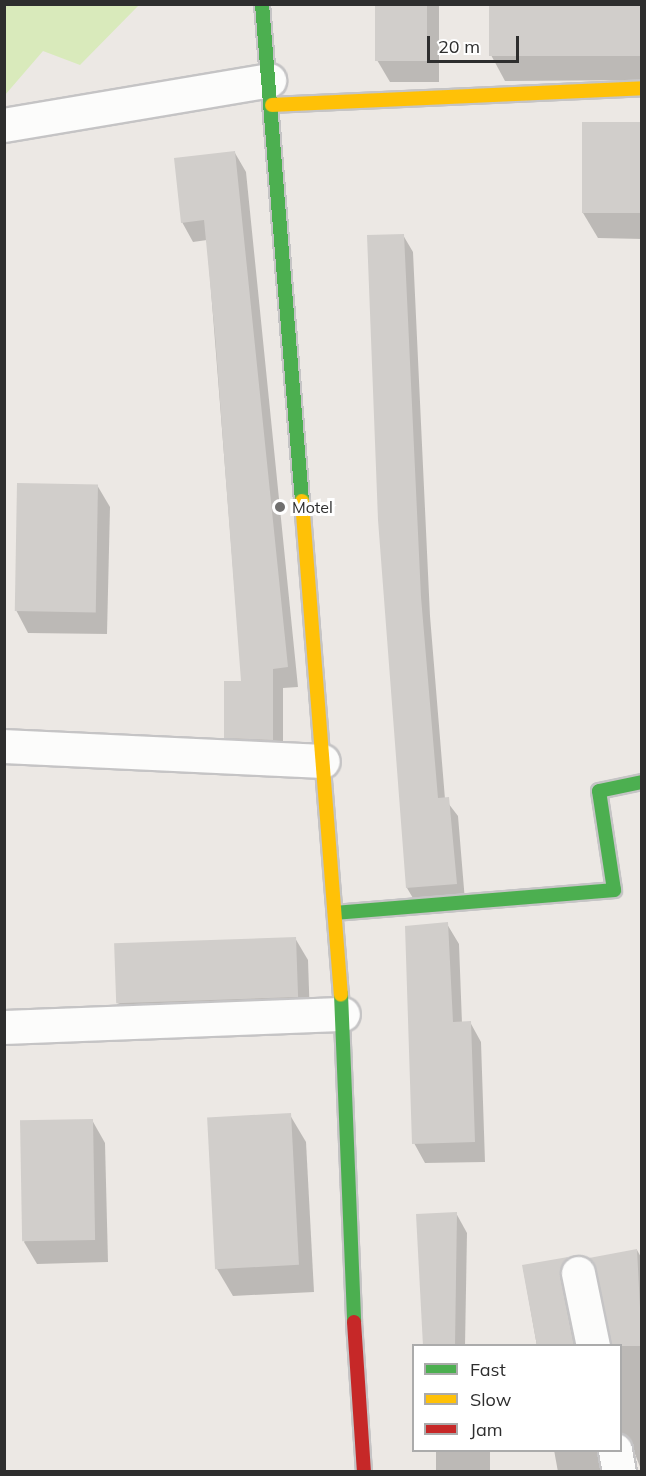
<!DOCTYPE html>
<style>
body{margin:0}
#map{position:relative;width:646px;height:1476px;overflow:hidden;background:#ece8e4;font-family:Mulish,sans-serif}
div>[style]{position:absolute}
.pitch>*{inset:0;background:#d9eabb}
.shadow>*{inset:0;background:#0003;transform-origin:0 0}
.building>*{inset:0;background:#d1cecb;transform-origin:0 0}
.roads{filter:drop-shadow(2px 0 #c5c4c5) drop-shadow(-2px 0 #c5c4c5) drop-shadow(0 2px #c5c4c5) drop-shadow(0 -2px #c5c4c5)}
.street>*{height:33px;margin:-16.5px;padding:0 16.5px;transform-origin:16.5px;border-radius:16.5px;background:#fcfcfb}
.fast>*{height:14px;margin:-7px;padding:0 7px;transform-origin:7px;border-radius:7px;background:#4caf50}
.slow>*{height:14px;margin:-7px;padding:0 7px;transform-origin:7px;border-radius:7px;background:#ffc107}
.jam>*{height:14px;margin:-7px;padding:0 7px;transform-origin:7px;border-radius:7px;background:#c62828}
.dots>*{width:16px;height:16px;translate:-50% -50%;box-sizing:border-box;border:3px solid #fff;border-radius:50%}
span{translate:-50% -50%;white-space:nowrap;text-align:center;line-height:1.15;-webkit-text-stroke:6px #fff;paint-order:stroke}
.poi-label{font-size:16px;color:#2e2e2e}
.left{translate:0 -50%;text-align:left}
.frame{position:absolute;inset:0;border:6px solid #2e2e2e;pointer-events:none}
.legend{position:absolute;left:412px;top:1344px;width:210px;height:108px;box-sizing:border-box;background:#fff;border:2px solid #ababab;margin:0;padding:8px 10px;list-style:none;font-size:18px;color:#2e2e2e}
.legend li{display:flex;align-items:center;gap:12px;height:30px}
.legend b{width:30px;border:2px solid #ababab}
.scale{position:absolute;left:427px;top:36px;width:92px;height:27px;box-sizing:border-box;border:3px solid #2e2e2e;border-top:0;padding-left:8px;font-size:18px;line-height:21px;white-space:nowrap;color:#2e2e2e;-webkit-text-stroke:4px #fff;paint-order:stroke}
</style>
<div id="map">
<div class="pitch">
<i style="clip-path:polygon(5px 4px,139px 4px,139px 5px,80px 65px,43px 51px,5px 95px)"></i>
</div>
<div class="shadow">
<i style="clip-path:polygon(377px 4px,439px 4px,439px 82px,390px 82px,377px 60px)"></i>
<i style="clip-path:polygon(642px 4px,642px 80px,505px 81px,491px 55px)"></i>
<i style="clip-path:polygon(642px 123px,642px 239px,598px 238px,583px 213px)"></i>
<i style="clip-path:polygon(235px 153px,246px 172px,298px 687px,283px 688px,283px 759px,237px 757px,225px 737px,242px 682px,207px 240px,193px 242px,182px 222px)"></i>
<i style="clip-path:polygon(403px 235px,413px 252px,430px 616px,445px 799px,458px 816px,465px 901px,417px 905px,407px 888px,369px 236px)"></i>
<i style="clip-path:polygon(97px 485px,110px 507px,107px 634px,28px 633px,16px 610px)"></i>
<i style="clip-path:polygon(447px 924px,459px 944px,462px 1023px,470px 1022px,481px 1042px,485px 1162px,425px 1163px,414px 1143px)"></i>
<i style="clip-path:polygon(295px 938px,308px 960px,310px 1019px,130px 1026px,117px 1004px)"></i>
<i style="clip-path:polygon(290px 1115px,306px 1142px,314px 1292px,233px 1296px,217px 1269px)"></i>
<i style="clip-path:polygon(92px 1120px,105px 1143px,108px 1262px,37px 1264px,24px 1242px)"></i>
<i style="clip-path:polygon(456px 1213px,467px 1233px,465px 1346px,424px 1346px)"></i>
<i style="clip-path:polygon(637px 1250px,642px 1259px,642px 1472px,633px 1449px,620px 1448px,620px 1346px)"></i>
<i style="clip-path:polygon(567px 1258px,577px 1274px,579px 1346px,537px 1346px,523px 1267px)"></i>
<i style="left:436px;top:1450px;width:54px;height:22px"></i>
<i style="clip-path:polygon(554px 1450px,618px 1450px,607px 1472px,558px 1472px)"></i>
</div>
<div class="building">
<i style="left:375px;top:4px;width:52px;height:57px"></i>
<i style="left:489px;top:4px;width:153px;height:52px"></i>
<i style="left:582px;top:122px;width:60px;height:91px"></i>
<i style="clip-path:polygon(235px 151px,288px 667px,273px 669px,273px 740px,224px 738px,224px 681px,241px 681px,215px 335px,204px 220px,181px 223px,174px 158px)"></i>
<i style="clip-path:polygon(404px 234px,421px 597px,438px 798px,449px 797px,457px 884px,406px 888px,378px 520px,367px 235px)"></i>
<i style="left:17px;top:483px;width:81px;height:128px;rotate:1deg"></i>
<i style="clip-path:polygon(448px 922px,453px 1022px,471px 1021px,475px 1142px,412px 1144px,405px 926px)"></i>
<i style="left:296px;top:937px;width:60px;height:182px;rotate:88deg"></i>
<i style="left:291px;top:1113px;width:152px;height:84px;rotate:87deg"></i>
<i style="left:93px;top:1119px;width:121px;height:73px;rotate:89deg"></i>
<i style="clip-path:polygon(457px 1212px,455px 1346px,423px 1346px,416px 1214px)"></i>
<i style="clip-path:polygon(637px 1249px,642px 1346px,611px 1346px,596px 1269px,589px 1258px)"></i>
<i style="clip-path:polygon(568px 1257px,560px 1276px,574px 1346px,537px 1346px,522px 1265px)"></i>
</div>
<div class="roads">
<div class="street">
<i style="left:4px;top:125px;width:269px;rotate:-9.6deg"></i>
<i style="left:4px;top:746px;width:319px;rotate:2.7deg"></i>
<i style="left:4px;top:1027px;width:339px;rotate:-2.2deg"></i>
<i style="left:578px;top:1273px;width:75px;rotate:78.4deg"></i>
<i style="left:615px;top:1450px;width:22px;rotate:80deg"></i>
</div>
<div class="fast">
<i style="left:262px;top:4px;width:499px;rotate:85.4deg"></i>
<i style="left:335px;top:913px;width:280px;rotate:-4.7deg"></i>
<i style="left:614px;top:890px;width:100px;rotate:-98.6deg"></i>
<i style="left:599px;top:791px;width:44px;rotate:-11.8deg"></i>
<i style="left:341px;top:994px;width:328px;rotate:87.7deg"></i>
</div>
<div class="slow">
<i style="left:272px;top:105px;width:370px;rotate:-2.6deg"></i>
<i style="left:302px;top:501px;width:495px;rotate:85.5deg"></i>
</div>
<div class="jam">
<i style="left:354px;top:1322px;width:150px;rotate:86.2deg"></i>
</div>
</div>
<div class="dots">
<i style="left:280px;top:507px;background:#706f6e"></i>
</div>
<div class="poi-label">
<span class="left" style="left:292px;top:507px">Motel</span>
</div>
<div class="frame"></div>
<ul class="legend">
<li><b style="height:8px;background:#4caf50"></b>Fast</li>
<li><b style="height:8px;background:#ffc107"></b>Slow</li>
<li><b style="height:8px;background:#c62828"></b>Jam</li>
</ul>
<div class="scale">20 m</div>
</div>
